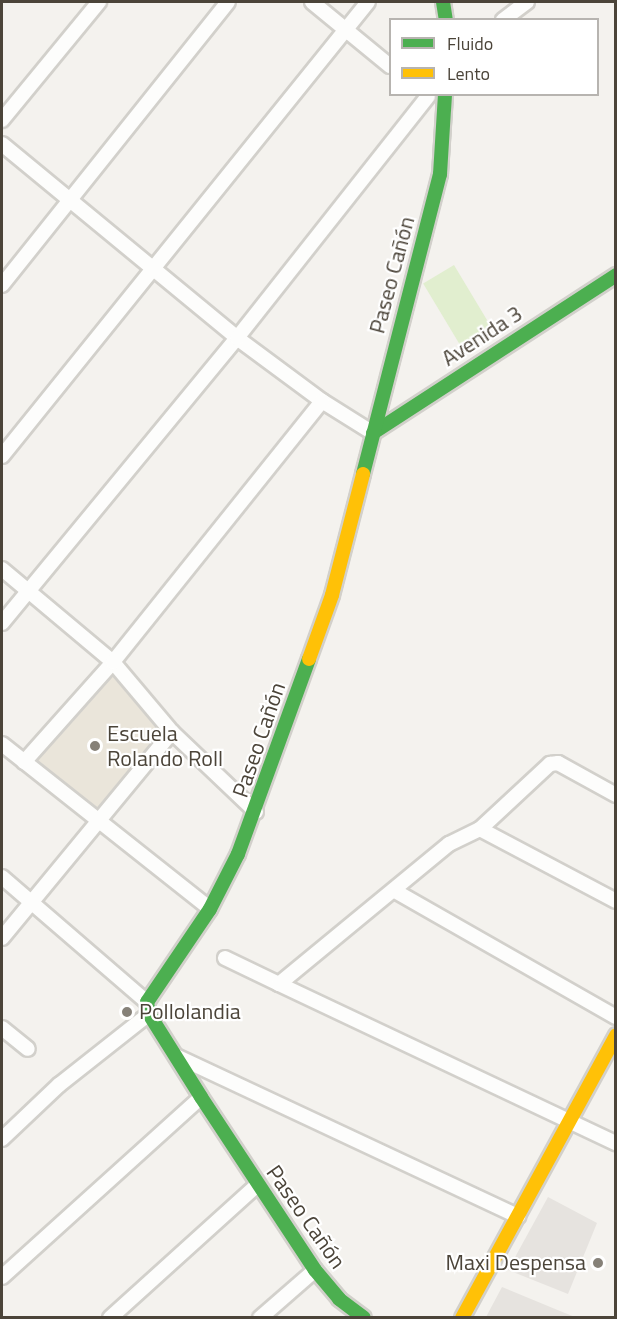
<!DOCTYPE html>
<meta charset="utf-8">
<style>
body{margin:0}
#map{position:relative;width:617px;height:1319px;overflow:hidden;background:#f4f2ee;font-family:"Titillium Web",sans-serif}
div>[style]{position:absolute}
.education>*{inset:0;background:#eae5da}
.green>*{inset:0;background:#e1eecf;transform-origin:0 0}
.parking>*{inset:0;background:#e6e3df}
.roads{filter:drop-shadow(2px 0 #d2d0cb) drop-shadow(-2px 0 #d2d0cb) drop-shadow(0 2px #d2d0cb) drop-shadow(0 -2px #d2d0cb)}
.street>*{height:14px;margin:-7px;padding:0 7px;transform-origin:7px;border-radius:7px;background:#fdfdfc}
.fast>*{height:14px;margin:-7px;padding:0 7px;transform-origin:7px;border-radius:7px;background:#4caf50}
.slow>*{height:14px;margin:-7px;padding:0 7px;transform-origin:7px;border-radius:7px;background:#ffc107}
.dots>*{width:16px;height:16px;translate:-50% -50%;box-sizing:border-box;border:3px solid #fff;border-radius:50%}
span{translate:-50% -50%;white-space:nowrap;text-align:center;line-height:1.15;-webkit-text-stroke:4.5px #fff;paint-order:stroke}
.street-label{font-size:22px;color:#4b4439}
.poi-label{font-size:22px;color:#4b4439}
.left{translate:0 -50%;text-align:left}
.right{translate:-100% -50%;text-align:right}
.frame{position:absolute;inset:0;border:3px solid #4b4439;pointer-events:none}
.legend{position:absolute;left:389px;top:18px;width:210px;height:78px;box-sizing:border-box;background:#fff;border:2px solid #b7b4b0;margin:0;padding:8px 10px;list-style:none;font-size:18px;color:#4b4439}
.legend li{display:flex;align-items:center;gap:12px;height:30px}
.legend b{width:30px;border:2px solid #b7b4b0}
</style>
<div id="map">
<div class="education">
<i style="clip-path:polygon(105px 663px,168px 733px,96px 815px,23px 759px)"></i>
</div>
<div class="green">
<i style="left:454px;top:265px;width:74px;height:36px;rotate:59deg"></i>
</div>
<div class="parking">
<i style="clip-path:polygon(548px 1197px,597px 1223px,568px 1294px,508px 1270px)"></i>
<i style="clip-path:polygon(502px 1287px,560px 1311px,575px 1317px,486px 1317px)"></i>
</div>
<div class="roads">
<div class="street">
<i style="left:312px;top:2px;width:101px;rotate:39.4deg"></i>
<i style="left:503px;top:20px;width:30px;rotate:-37deg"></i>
<i style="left:2px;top:120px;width:153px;rotate:-50.6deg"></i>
<i style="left:2px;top:144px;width:305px;rotate:39.5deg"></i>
<i style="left:237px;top:338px;width:106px;rotate:36.5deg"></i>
<i style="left:322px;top:401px;width:60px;rotate:32.1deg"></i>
<i style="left:2px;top:285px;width:362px;rotate:-51.4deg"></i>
<i style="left:2px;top:456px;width:583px;rotate:-51.13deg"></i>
<i style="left:2px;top:569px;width:145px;rotate:40deg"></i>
<i style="left:113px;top:662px;width:92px;rotate:49.9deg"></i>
<i style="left:172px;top:732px;width:116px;rotate:43.6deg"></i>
<i style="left:2px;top:623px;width:369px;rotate:-50.5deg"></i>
<i style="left:237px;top:338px;width:308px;rotate:-51.7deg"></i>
<i style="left:2px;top:744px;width:265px;rotate:38.4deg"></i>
<i style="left:24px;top:762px;width:134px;rotate:-48.3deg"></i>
<i style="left:113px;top:662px;width:334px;rotate:-51.3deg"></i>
<i style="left:480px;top:829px;width:154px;rotate:27.9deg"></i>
<i style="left:2px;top:877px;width:191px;rotate:40.8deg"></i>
<i style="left:395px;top:891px;width:254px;rotate:29.7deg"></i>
<i style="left:2px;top:938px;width:267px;rotate:-50.5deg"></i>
<i style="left:225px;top:958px;width:60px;rotate:25.7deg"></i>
<i style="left:279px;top:984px;width:220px;rotate:-39.5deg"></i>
<i style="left:449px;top:844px;width:34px;rotate:-26deg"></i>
<i style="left:480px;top:829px;width:96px;rotate:-42.9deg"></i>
<i style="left:550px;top:764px;width:8px;rotate:-7deg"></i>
<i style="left:558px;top:763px;width:66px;rotate:28.9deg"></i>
<i style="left:279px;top:984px;width:373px;rotate:25.3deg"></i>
<i style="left:2px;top:1028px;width:33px;rotate:39deg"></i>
<i style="left:176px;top:1056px;width:378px;rotate:25.1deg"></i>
<i style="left:2px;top:1139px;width:79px;rotate:-43.5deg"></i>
<i style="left:59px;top:1085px;width:115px;rotate:-38.3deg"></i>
<i style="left:2px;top:1277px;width:268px;rotate:-42.1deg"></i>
<i style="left:110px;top:1318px;width:198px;rotate:-42.1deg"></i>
<i style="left:260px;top:1318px;width:73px;rotate:-41.1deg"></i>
</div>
<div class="fast">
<i style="left:443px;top:2px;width:18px;rotate:81deg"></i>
<i style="left:373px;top:433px;width:290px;rotate:-33deg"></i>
<i style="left:363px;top:474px;width:310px;rotate:-75.6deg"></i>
<i style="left:440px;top:174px;width:80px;rotate:-86.4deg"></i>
<i style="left:309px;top:659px;width:208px;rotate:110deg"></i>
<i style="left:238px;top:854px;width:62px;rotate:117deg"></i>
<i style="left:210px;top:909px;width:112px;rotate:124.1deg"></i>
<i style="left:147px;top:1002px;width:12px;rotate:81deg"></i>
<i style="left:149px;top:1014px;width:98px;rotate:57.9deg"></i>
<i style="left:201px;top:1097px;width:207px;rotate:56.6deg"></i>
<i style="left:315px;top:1270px;width:38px;rotate:50deg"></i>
<i style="left:339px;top:1299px;width:31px;rotate:37deg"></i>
</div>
<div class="slow">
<i style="left:309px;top:659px;width:68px;rotate:-70.2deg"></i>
<i style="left:332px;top:595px;width:125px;rotate:-75.6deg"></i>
<i style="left:462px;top:1318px;width:322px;rotate:-61.4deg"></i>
</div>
</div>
<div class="dots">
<i style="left:95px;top:746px;background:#868178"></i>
<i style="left:127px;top:1012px;background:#868178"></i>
<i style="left:598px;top:1263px;background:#868178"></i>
</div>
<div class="street-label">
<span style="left:392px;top:275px;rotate:-75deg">Paseo Cañón</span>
<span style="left:482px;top:336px;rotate:-33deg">Avenida 3</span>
<span style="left:259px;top:740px;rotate:-71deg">Paseo Cañón</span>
<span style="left:306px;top:1217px;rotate:55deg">Paseo Cañón</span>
</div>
<div class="poi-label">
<span class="left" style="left:107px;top:746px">Escuela<br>Rolando Roll</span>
<span class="left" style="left:139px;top:1012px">Pollolandia</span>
<span class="right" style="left:586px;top:1263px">Maxi Despensa</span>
</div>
<div class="frame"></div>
<ul class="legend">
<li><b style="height:8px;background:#4caf50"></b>Fluido</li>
<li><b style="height:8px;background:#ffc107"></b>Lento</li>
</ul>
</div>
